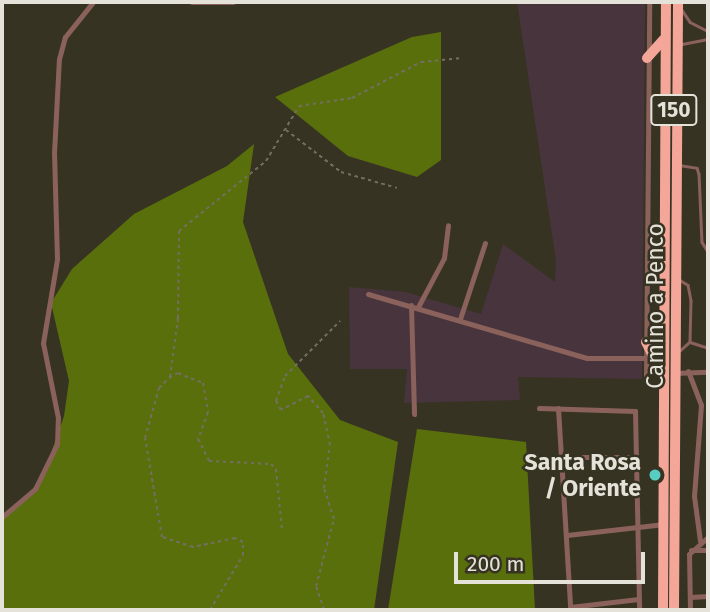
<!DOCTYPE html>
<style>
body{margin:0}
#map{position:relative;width:710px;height:612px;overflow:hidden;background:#373323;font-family:"Fira Sans",sans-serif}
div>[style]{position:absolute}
.industrial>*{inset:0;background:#48343c}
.forest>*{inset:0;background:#596f0c}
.path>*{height:2px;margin-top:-1px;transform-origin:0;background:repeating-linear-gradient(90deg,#726f61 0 3.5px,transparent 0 7px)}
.lane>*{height:2.5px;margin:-1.25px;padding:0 1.25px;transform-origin:1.25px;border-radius:1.25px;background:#8a625b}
.street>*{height:5px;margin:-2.5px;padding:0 2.5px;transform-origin:2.5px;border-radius:2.5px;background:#8a625b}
.highway>*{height:10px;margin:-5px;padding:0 5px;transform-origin:5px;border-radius:5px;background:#f4a699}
.dots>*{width:19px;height:19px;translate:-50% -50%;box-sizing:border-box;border:4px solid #373323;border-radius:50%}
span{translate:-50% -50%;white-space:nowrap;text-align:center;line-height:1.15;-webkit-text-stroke:5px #373323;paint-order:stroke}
.shield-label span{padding:2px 5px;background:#373323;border:2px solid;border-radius:5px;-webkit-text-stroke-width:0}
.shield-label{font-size:21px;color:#e5e3d9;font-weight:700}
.street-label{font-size:23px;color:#e5e3d9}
.poi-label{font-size:23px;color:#e5e3d9;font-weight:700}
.right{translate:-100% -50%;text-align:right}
.frame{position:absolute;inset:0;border:4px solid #e5e3d9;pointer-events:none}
.scale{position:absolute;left:454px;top:552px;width:191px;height:32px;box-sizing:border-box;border:4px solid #e5e3d9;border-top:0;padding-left:9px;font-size:21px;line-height:24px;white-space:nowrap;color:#e5e3d9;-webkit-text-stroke:5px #373323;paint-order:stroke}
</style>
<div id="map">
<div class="industrial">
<i style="clip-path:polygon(517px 2px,645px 2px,642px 379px,518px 377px,520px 400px,404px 403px,407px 369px,350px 369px,349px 287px,406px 292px,481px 314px,503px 244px,555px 282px,556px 261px)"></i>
</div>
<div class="forest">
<i style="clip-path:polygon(441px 32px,441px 160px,417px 177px,348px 156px,275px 97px,412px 37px)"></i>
<i style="clip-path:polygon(254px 144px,243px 222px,288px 354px,340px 420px,398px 442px,374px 610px,2px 610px,2px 516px,18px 507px,43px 476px,64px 416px,69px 381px,51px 303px,72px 269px,134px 214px,227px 166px)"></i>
<i style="clip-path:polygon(417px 429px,526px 442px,535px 610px,388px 610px)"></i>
</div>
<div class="path">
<i style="left:286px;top:130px;width:69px;rotate:37.4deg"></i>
<i style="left:341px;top:172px;width:58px;rotate:15.9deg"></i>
<i style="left:170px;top:377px;width:60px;rotate:-82.3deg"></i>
<i style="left:178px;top:318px;width:87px;rotate:-89.3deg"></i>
<i style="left:179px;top:231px;width:112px;rotate:-38.8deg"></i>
<i style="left:266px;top:161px;width:64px;rotate:-59deg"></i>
<i style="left:299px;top:106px;width:54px;rotate:-8.6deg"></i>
<i style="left:352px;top:98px;width:78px;rotate:-27.6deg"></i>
<i style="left:421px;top:62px;width:41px;rotate:-5.6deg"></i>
<i style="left:210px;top:610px;width:64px;rotate:-59deg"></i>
<i style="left:243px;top:555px;width:13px;rotate:-90deg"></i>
<i style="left:243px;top:542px;width:9px;rotate:-153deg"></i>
<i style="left:235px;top:538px;width:43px;rotate:167.9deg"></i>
<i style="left:193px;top:547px;width:33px;rotate:-162deg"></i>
<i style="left:162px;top:537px;width:100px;rotate:-99.7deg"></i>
<i style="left:145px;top:438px;width:52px;rotate:-74.4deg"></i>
<i style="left:159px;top:388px;width:14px;rotate:-45deg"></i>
<i style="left:169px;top:378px;width:10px;rotate:-29deg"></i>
<i style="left:178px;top:373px;width:27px;rotate:22deg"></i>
<i style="left:203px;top:383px;width:29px;rotate:80deg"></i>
<i style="left:208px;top:412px;width:29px;rotate:110deg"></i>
<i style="left:198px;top:439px;width:25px;rotate:63deg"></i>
<i style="left:209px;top:461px;width:62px;rotate:2.8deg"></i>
<i style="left:271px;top:464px;width:7px;rotate:45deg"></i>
<i style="left:276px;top:469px;width:61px;rotate:84.4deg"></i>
<i style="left:324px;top:610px;width:25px;rotate:-108deg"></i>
<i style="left:316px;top:586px;width:69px;rotate:-75deg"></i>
<i style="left:334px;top:519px;width:33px;rotate:-108deg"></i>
<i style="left:324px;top:488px;width:43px;rotate:-82.1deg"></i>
<i style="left:330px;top:445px;width:33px;rotate:-102deg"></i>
<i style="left:323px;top:413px;width:23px;rotate:-131deg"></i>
<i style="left:308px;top:396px;width:30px;rotate:153deg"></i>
<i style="left:281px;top:410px;width:10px;rotate:-119deg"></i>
<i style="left:276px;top:401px;width:27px;rotate:-70deg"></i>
<i style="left:285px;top:376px;width:78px;rotate:-45deg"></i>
</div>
<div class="lane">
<i style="left:682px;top:10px;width:14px;rotate:56deg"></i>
<i style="left:690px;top:22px;width:20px;rotate:27deg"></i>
<i style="left:682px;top:44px;width:26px;rotate:-11deg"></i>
<i style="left:679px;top:165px;width:18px;rotate:9deg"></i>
<i style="left:697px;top:168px;width:6px;rotate:72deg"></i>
<i style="left:699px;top:174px;width:68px;rotate:87.5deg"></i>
<i style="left:702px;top:242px;width:12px;rotate:59deg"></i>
<i style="left:680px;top:280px;width:9px;rotate:32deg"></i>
<i style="left:688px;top:285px;width:16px;rotate:79deg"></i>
<i style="left:691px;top:301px;width:41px;rotate:91.4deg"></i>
<i style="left:690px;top:342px;width:13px;rotate:138deg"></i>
<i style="left:690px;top:342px;width:19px;rotate:18deg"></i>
</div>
<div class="street">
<i style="left:192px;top:2px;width:41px"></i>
<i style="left:368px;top:294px;width:228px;rotate:16.3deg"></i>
<i style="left:587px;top:358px;width:59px"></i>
<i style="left:411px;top:305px;width:109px;rotate:88.4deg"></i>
<i style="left:418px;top:307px;width:55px;rotate:-62deg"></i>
<i style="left:444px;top:258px;width:33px;rotate:-83deg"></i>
<i style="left:460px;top:319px;width:80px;rotate:-71.8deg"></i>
<i style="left:688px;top:371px;width:36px;rotate:69deg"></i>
<i style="left:701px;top:405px;width:91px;rotate:94.4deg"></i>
<i style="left:694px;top:496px;width:45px;rotate:82.4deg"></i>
<i style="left:674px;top:373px;width:34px;rotate:-2deg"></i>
<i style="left:646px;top:377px;width:375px;rotate:-89.5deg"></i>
<i style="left:539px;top:408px;width:96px;rotate:1.8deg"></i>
<i style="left:635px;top:411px;width:199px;rotate:88.8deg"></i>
<i style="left:558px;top:408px;width:199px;rotate:86.5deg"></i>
<i style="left:570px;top:607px;width:69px;rotate:-6.6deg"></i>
<i style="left:558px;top:457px;width:77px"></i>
<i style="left:2px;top:517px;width:43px;rotate:-40.3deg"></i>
<i style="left:35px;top:489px;width:50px;rotate:-63.9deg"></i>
<i style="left:57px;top:444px;width:26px;rotate:-88deg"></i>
<i style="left:58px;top:418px;width:76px;rotate:-101.3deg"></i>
<i style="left:43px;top:343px;width:85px;rotate:-80.5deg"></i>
<i style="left:57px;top:259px;width:106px;rotate:-91.6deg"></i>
<i style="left:54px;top:153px;width:94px;rotate:-87deg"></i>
<i style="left:59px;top:59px;width:23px;rotate:-75deg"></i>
<i style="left:65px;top:37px;width:45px;rotate:-51.3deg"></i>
<i style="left:567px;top:535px;width:98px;rotate:-6.5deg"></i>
<i style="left:691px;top:550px;width:17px"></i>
<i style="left:690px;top:597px;width:18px;rotate:-3deg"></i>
<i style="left:690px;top:610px;width:56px;rotate:-91deg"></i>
<i style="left:689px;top:554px;width:25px;rotate:-42deg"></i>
</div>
<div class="highway">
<i style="left:647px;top:58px;width:25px;rotate:-48deg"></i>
<i style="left:646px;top:342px;width:33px;rotate:63deg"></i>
<i style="left:663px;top:610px;width:608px;rotate:-89.72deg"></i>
<i style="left:674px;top:610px;width:608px;rotate:-89.62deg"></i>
</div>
<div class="dots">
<i style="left:655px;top:475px;background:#57cec1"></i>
</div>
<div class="shield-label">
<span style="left:674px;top:110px">150</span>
</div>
<div class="street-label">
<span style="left:655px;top:306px;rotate:-90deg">Camino a Penco</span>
</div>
<div class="poi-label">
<span class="right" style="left:641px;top:475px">Santa Rosa<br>/ Oriente</span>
</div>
<div class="frame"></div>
<div class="scale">200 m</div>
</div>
